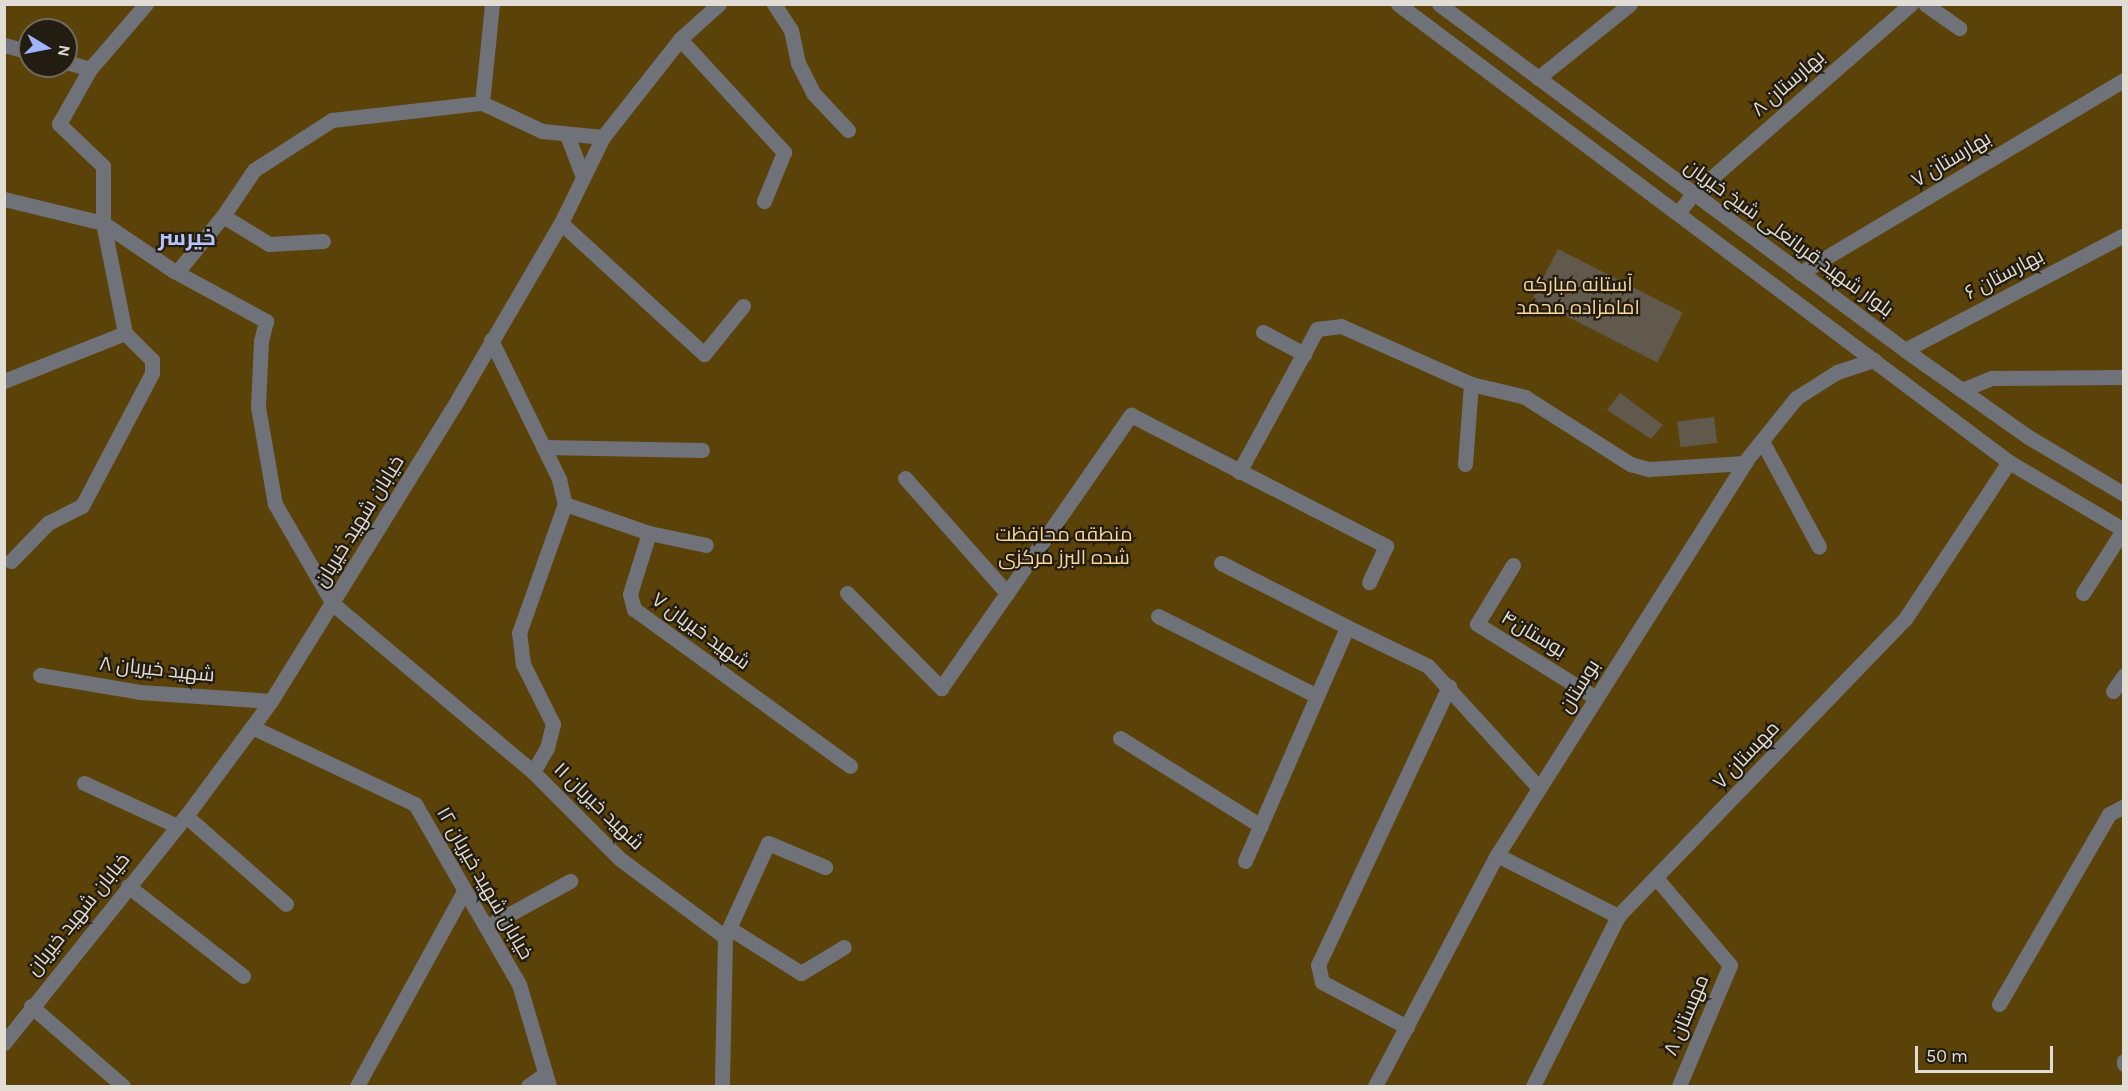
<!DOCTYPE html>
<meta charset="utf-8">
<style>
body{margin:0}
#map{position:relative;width:2128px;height:1091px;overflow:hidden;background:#2d261a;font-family:Karla,Cairo,sans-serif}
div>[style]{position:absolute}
.green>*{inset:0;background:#5b4208}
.building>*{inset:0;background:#61594b;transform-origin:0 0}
.minor>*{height:15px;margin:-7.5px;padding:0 7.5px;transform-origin:7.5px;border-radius:7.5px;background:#707279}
span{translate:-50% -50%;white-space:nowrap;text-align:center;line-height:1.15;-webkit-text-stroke:4.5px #231c10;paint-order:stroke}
.street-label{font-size:20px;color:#e1ddd5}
.park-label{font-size:20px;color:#f9d79b}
.quarter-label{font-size:22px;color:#b6c5fd;font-weight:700}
.frame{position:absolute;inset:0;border:6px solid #e1ddd5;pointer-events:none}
.north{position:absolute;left:18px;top:18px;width:60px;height:60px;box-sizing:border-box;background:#231c10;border:2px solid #6f695f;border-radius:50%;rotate:100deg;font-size:16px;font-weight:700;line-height:24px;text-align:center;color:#e1ddd5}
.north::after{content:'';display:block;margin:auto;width:21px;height:27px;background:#a0b3fd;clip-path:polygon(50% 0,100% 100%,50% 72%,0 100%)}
.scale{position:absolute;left:1915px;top:1046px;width:138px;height:27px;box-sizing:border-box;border:3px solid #e1ddd5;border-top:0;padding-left:8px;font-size:18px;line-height:21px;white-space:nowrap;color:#e1ddd5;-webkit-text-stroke:4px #231c10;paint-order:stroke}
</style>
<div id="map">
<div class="green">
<i style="clip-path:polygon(evenodd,5px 5px,2123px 5px,2123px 1086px,5px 1086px,5px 5px,30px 30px,66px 30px,66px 66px,30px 66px,30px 30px)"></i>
</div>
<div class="building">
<i style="left:1558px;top:249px;width:140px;height:56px;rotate:27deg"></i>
<i style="clip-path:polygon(1620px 393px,1663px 425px,1651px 439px,1607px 410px)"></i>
<i style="left:1714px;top:417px;width:26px;height:37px;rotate:83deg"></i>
</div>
<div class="minor">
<i style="left:774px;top:4px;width:31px;rotate:57deg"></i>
<i style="left:791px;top:30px;width:34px;rotate:78deg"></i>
<i style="left:798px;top:63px;width:34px;rotate:63deg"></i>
<i style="left:813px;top:93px;width:51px;rotate:46.6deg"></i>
<i style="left:1398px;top:4px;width:764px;rotate:36.85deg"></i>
<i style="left:2009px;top:462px;width:134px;rotate:30.6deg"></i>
<i style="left:1439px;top:4px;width:580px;rotate:36.59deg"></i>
<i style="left:1905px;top:350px;width:149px;rotate:35.2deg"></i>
<i style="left:2027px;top:436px;width:113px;rotate:30.9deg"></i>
<i style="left:1925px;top:4px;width:42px;rotate:35.2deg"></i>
<i style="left:680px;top:39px;width:154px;rotate:47.4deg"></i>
<i style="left:784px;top:152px;width:53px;rotate:112.2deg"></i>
<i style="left:4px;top:45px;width:27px;rotate:15deg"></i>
<i style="left:66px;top:62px;width:25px;rotate:16deg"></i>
<i style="left:1538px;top:78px;width:118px;rotate:-38.8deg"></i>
<i style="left:482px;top:103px;width:100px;rotate:-84.2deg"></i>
<i style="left:567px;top:135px;width:45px;rotate:69.1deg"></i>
<i style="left:4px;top:199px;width:102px;rotate:13.6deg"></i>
<i style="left:103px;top:223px;width:86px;rotate:34.1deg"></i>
<i style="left:174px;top:271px;width:105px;rotate:28.5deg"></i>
<i style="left:266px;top:321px;width:21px;rotate:104deg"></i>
<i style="left:261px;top:341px;width:66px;rotate:92.6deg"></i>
<i style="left:258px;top:407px;width:98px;rotate:80.1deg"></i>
<i style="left:275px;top:504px;width:116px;rotate:59.9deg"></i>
<i style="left:333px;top:604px;width:261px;rotate:40deg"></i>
<i style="left:533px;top:772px;width:123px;rotate:45deg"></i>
<i style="left:620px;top:859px;width:131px;rotate:36.6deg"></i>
<i style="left:725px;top:937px;width:149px;rotate:91.2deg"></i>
<i style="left:1678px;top:213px;width:24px;rotate:-52deg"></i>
<i style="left:1693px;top:194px;width:289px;rotate:-41.1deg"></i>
<i style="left:223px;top:216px;width:54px;rotate:31.3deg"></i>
<i style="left:269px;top:244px;width:54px;rotate:-3.2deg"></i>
<i style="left:561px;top:223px;width:194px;rotate:42.5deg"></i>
<i style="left:704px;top:354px;width:62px;rotate:-50.9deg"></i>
<i style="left:177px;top:272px;width:72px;rotate:-50.6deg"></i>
<i style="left:223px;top:216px;width:55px;rotate:-56deg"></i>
<i style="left:254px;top:170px;width:93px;rotate:-32.7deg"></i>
<i style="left:332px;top:120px;width:151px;rotate:-6.5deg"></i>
<i style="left:482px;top:103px;width:66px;rotate:25deg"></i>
<i style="left:542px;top:131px;width:61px;rotate:5.6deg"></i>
<i style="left:1800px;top:273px;width:377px;rotate:-30.8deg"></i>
<i style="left:1263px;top:332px;width:47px;rotate:28.2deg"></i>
<i style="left:491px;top:340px;width:155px;rotate:63.9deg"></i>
<i style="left:559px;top:479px;width:26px;rotate:77deg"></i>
<i style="left:565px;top:504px;width:89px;rotate:19deg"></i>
<i style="left:649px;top:533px;width:64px;rotate:107.3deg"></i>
<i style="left:630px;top:594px;width:16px;rotate:75deg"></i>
<i style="left:634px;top:609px;width:267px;rotate:36deg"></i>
<i style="left:1905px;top:350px;width:247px;rotate:-27.7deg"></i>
<i style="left:4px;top:381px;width:130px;rotate:-21.6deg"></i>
<i style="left:1962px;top:390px;width:32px;rotate:-22deg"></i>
<i style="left:1992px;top:378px;width:132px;rotate:-0.4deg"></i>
<i style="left:1762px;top:441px;width:120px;rotate:61.7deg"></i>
<i style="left:543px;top:447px;width:159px;rotate:1.1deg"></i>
<i style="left:1465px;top:464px;width:80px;rotate:-85.7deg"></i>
<i style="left:1239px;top:472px;width:163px;rotate:-61.4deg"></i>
<i style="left:1317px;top:329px;width:24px;rotate:-7deg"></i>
<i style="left:1341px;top:326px;width:142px;rotate:24deg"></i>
<i style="left:1471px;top:384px;width:56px;rotate:13.5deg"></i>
<i style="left:1525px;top:397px;width:125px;rotate:32.5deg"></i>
<i style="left:1630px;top:464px;width:20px;rotate:15deg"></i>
<i style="left:1649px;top:469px;width:96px;rotate:-3.6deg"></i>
<i style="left:905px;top:478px;width:154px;rotate:48.4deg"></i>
<i style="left:649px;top:533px;width:58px;rotate:11.9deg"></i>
<i style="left:11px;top:561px;width:53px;rotate:-45.8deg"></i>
<i style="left:48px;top:523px;width:38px;rotate:-27deg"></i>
<i style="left:82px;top:506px;width:150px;rotate:-62.2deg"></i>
<i style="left:152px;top:373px;width:13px;rotate:-90deg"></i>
<i style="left:152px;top:360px;width:38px;rotate:-135deg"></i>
<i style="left:125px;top:333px;width:112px;rotate:-101.3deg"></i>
<i style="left:103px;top:223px;width:57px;rotate:-90deg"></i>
<i style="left:103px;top:166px;width:61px;rotate:-136.3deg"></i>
<i style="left:59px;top:124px;width:63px;rotate:-60.6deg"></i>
<i style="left:90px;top:69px;width:86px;rotate:-49.3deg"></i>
<i style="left:1221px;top:563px;width:141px;rotate:26.9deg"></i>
<i style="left:1513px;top:565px;width:69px;rotate:121.4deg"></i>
<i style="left:1477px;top:624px;width:140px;rotate:31.9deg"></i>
<i style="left:847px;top:593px;width:134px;rotate:45.3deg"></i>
<i style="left:941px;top:688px;width:333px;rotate:-55.2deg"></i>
<i style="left:1131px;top:415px;width:287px;rotate:27.2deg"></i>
<i style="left:1386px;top:546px;width:40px;rotate:115deg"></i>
<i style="left:2083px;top:593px;width:75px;rotate:-57.6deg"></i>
<i style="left:1158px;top:616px;width:178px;rotate:26.7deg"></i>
<i style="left:40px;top:675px;width:101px;rotate:9.6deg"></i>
<i style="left:140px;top:692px;width:131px;rotate:3.9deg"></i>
<i style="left:2113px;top:691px;width:19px;rotate:-55deg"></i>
<i style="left:252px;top:727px;width:180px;rotate:25.3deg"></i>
<i style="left:415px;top:804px;width:208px;rotate:60deg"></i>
<i style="left:519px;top:984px;width:106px;rotate:73.6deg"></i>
<i style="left:1120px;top:738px;width:166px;rotate:32deg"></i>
<i style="left:533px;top:772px;width:28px;rotate:-60deg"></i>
<i style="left:547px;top:748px;width:25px;rotate:-76deg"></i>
<i style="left:553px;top:724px;width:67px;rotate:-116.6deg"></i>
<i style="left:523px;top:664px;width:31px;rotate:-97deg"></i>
<i style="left:519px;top:633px;width:137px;rotate:-70.4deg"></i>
<i style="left:84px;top:783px;width:102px;rotate:24.8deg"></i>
<i style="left:186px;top:816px;width:133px;rotate:41.3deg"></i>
<i style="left:1497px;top:855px;width:136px;rotate:26.8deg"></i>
<i style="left:1245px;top:861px;width:255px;rotate:-66.4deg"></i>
<i style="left:1347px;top:627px;width:90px;rotate:25.7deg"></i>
<i style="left:1428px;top:666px;width:165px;rotate:47.7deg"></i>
<i style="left:1657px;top:879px;width:113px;rotate:49.7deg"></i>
<i style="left:1730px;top:965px;width:131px;rotate:112.9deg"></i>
<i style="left:128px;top:886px;width:146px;rotate:38deg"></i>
<i style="left:486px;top:927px;width:96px;rotate:-28.7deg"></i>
<i style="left:729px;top:928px;width:85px;rotate:32deg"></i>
<i style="left:801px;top:973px;width:50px;rotate:-31.2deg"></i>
<i style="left:725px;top:937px;width:103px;rotate:-65.4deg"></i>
<i style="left:768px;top:843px;width:62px;rotate:22.8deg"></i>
<i style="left:1999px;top:1004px;width:220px;rotate:-59.9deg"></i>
<i style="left:2109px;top:814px;width:17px;rotate:-28deg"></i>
<i style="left:31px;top:1006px;width:122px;rotate:41deg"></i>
<i style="left:1407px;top:1027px;width:96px;rotate:-152.1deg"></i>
<i style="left:1322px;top:982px;width:17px;rotate:-103deg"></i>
<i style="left:1318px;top:965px;width:308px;rotate:-64.8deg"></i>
<i style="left:4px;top:1043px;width:291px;rotate:-51.3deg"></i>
<i style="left:186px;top:816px;width:143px;rotate:-53.5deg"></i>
<i style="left:271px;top:701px;width:355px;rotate:-58.2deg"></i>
<i style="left:458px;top:399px;width:204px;rotate:-59.7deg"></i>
<i style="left:561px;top:223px;width:96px;rotate:-64deg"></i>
<i style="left:603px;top:137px;width:125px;rotate:-51.8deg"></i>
<i style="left:680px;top:39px;width:52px;rotate:-41.9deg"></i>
<i style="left:2124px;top:1061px;width:3px;rotate:90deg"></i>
<i style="left:357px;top:1086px;width:222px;rotate:-61.2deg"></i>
<i style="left:528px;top:1086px;width:21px;rotate:-35deg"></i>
<i style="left:1375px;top:1086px;width:261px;rotate:-62.2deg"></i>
<i style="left:1497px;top:855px;width:468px;rotate:-57.7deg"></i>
<i style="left:1747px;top:459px;width:78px;rotate:-51.2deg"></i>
<i style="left:1796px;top:398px;width:49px;rotate:-32.4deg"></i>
<i style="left:1837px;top:372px;width:39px;rotate:-18deg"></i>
<i style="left:1533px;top:1086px;width:190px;rotate:-63.4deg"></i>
<i style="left:1618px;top:916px;width:413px;rotate:-46deg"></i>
<i style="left:1905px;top:619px;width:188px;rotate:-56.5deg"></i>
</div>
<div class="street-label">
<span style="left:1788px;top:83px;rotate:-41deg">بهارستان ۸</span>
<span style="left:1951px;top:159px;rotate:-31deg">بهارستان ۷</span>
<span style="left:1789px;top:238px;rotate:36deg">بلوار شهید قربانعلی شیخ خیریان</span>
<span style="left:2004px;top:274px;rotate:-28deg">بهارستان ۶</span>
<span style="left:359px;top:521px;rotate:-58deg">خیابان شهید خیریان</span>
<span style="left:701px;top:631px;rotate:36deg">شهید خیریان ۷</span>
<span style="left:1534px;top:634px;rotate:31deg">بوستان۴</span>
<span style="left:157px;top:669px;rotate:6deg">شهید خیریان ۸</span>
<span style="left:1579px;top:686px;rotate:-58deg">بوستان</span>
<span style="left:1746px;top:755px;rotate:-46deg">مهستان ۷</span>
<span style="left:599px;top:806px;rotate:44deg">شهید خیریان ۱۱</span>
<span style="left:485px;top:883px;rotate:60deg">خیابان شهید خیریان ۱۲</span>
<span style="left:78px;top:914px;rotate:-51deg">خیابان شهید خیریان</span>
<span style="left:1686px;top:1015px;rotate:-67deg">مهستان ۸</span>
</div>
<div class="park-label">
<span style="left:1578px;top:296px">آستانه مبارکه<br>امامزاده محمد</span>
<span style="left:1064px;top:546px">منطقه محافظت<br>شده البرز مرکزی</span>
</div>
<div class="quarter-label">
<span style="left:187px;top:239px">خیرسر</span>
</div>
<div class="frame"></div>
<div class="north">N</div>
<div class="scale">50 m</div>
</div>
